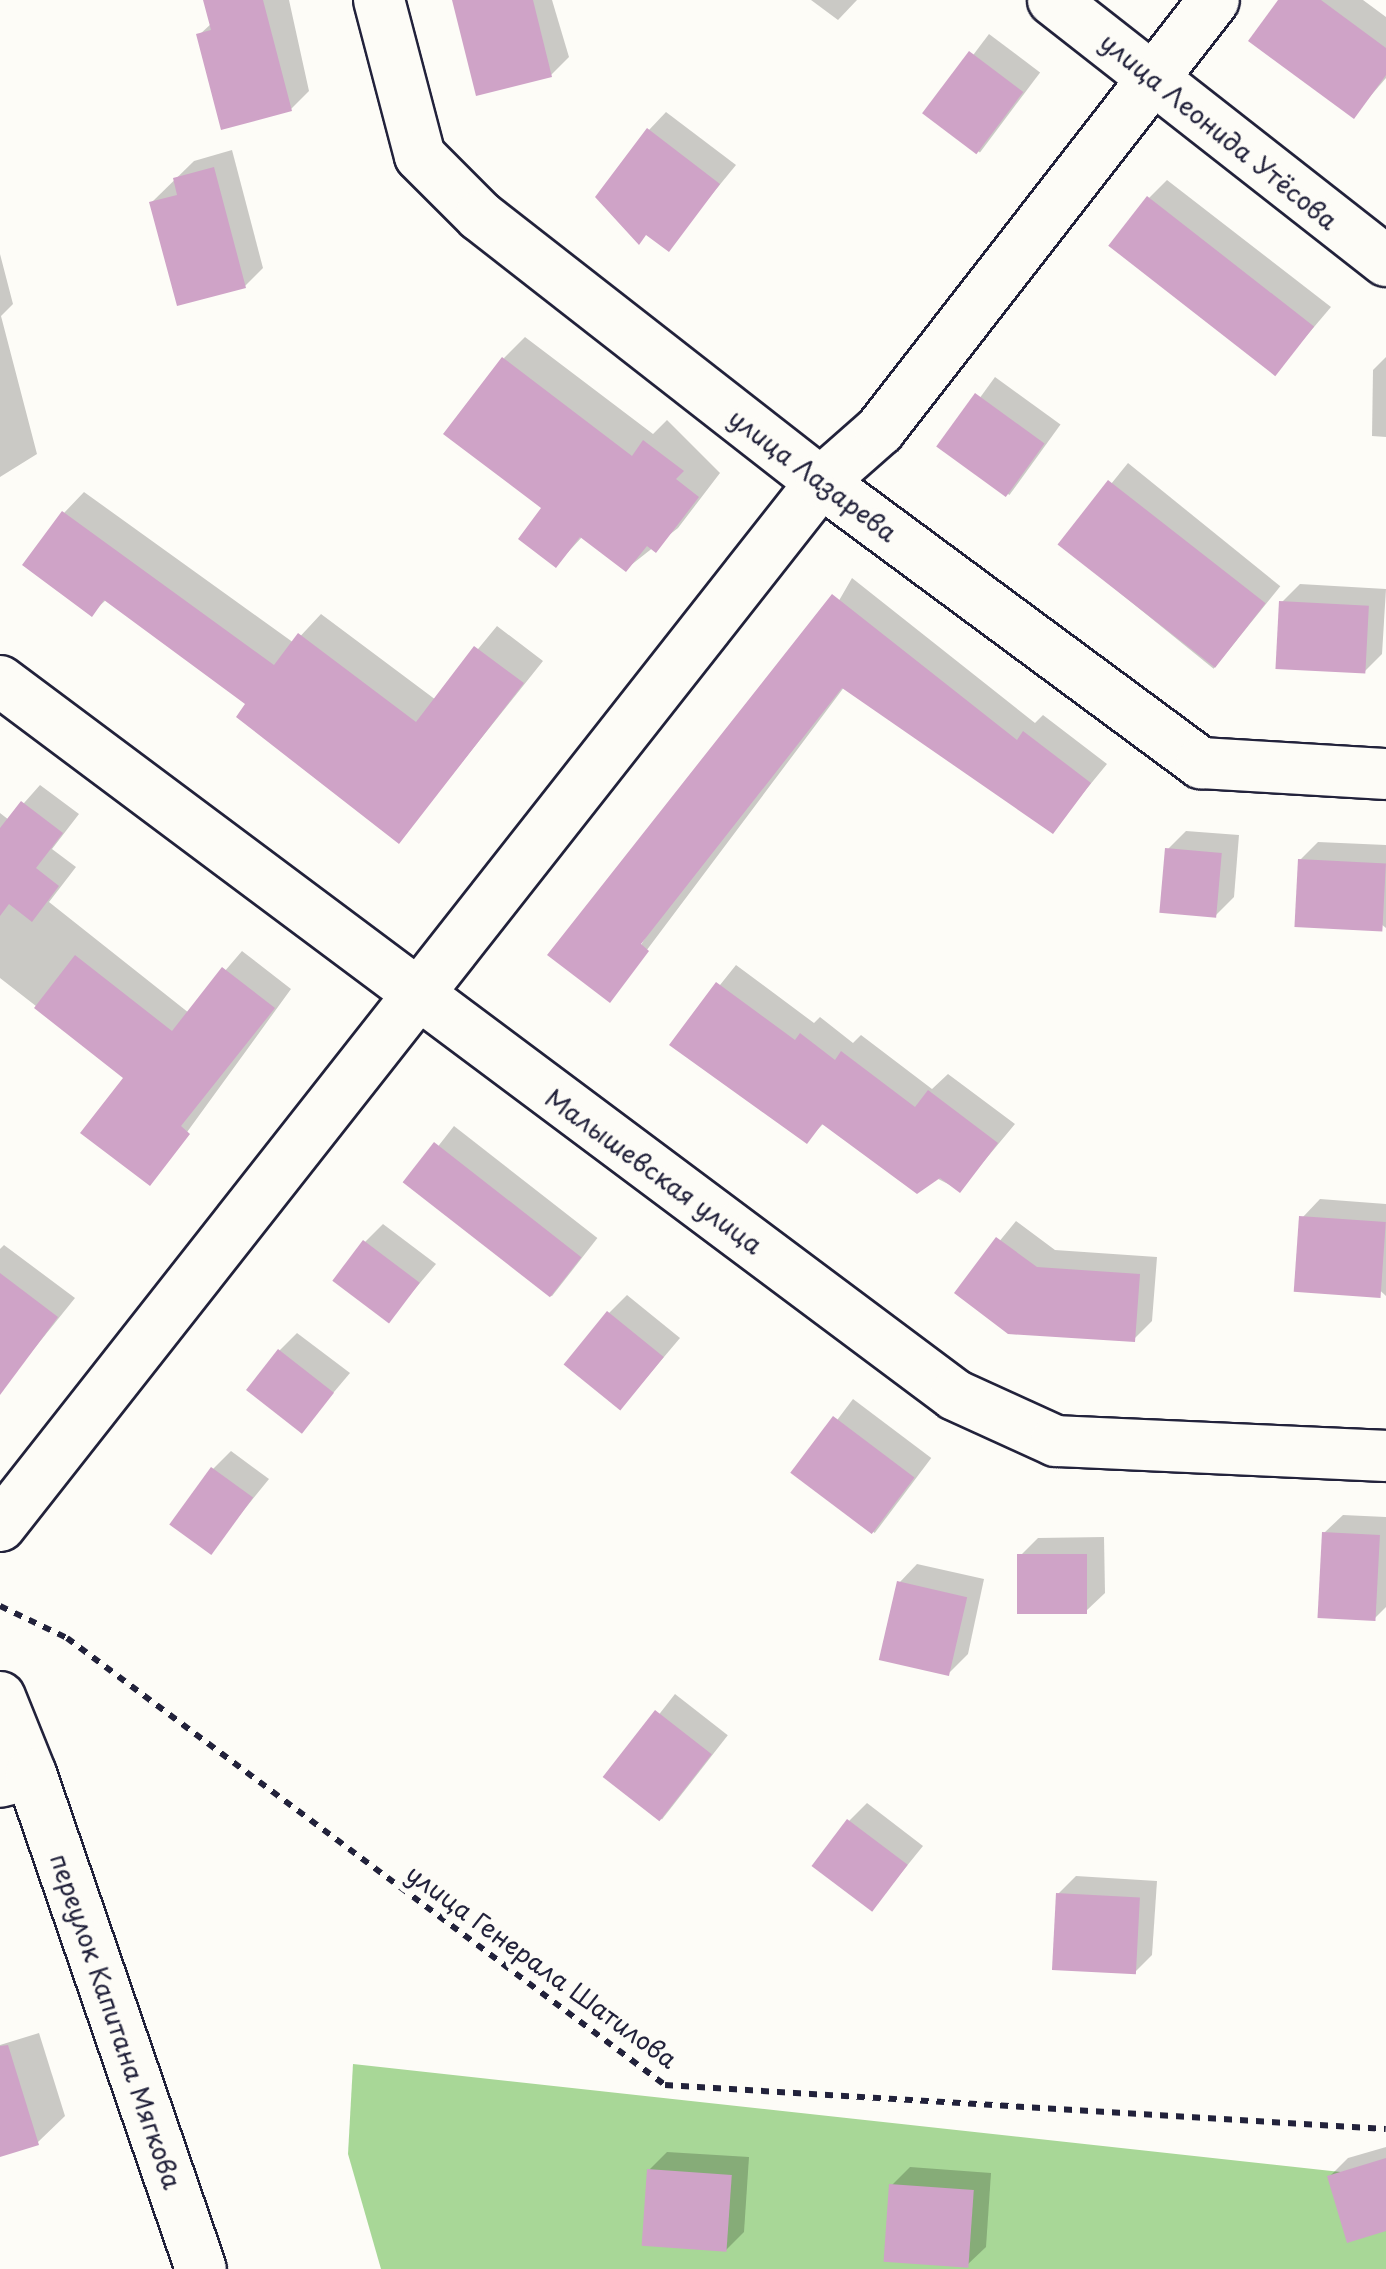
<!DOCTYPE html>
<meta charset="utf-8">
<style>
body{margin:0}
#map{position:relative;width:1386px;height:2269px;overflow:hidden;background:#fdfcf7;font-family:"Playpen Sans",sans-serif}
div>[style]{position:absolute}
.green>*{inset:0;background:#a8d797}
.shadow>*{inset:0;background:#0003;transform-origin:0 0}
.building>*{inset:0;background:#cfa3c7;transform-origin:0 0}
.path>*{height:6px;margin-top:-3px;transform-origin:0;background:repeating-linear-gradient(90deg,#22223b 0 8px,transparent 0 16px)}
.roads{filter:drop-shadow(2px 0 #22223b) drop-shadow(-2px 0 #22223b) drop-shadow(0 2px #22223b) drop-shadow(0 -2px #22223b)}
.minor>*{height:50px;margin:-25px;padding:0 25px;transform-origin:25px;border-radius:25px;background:#fdfcf7}
span{translate:-50% -50%;white-space:nowrap;text-align:center;line-height:1.15;-webkit-text-stroke:10px #fdfcf7;paint-order:stroke}
.street-label{font-size:25px;color:#22223b}
</style>
<div id="map">
<div class="green">
<i style="clip-path:polygon(353px 2064px,1386px 2177px,1386px 2269px,381px 2269px,348px 2154px)"></i>
</div>
<div class="shadow">
<i style="clip-path:polygon(205px 0,289px 0,309px 91px,291px 109px,199px 35px,212px 23px)"></i>
<i style="clip-path:polygon(454px 0,552px 0,569px 57px,551px 75px)"></i>
<i style="clip-path:polygon(811px 0,857px 0,838px 20px)"></i>
<i style="clip-path:polygon(1281px 0,1363px 0,1386px 17px,1386px 78px,1354px 115px)"></i>
<i style="left:989px;top:34px;width:64px;height:100px;rotate:37deg"></i>
<i style="clip-path:polygon(666px 112px,736px 165px,668px 248px,649px 130px)"></i>
<i style="clip-path:polygon(232px 150px,263px 268px,245px 286px,152px 202px,194px 161px)"></i>
<i style="clip-path:polygon(1167px 180px,1331px 307px,1275px 373px,1149px 198px)"></i>
<i style="clip-path:polygon(0 254px,13px 304px,1px 316px,37px 454px,0 477px)"></i>
<i style="clip-path:polygon(525px 337px,653px 434px,667px 420px,720px 473px,678px 528px,626px 569px,583px 536px,556px 565px,504px 358px)"></i>
<i style="clip-path:polygon(1386px 357px,1386px 437px,1372px 436px,1373px 370px)"></i>
<i style="left:995px;top:377px;width:81px;height:87px;rotate:36deg"></i>
<i style="left:1128px;top:463px;width:196px;height:106px;rotate:39deg"></i>
<i style="clip-path:polygon(84px 492px,294px 643px,321px 614px,436px 700px,497px 626px,543px 661px,399px 841px,249px 704px,107px 599px,92px 613px,64px 513px)"></i>
<i style="clip-path:polygon(852px 578px,1035px 723px,1043px 715px,1107px 764px,1052px 831px,845px 686px,610px 999px)"></i>
<i style="clip-path:polygon(1300px 584px,1386px 589px,1382px 654px,1364px 672px,1282px 602px)"></i>
<i style="clip-path:polygon(40px 785px,79px 814px,52px 849px,76px 867px,49px 902px,189px 1013px,242px 951px,291px 989px,150px 1183px,127px 1077px,0 978px,0 813px,9px 820px)"></i>
<i style="clip-path:polygon(1186px 831px,1239px 835px,1234px 897px,1216px 915px,1168px 849px)"></i>
<i style="clip-path:polygon(1318px 842px,1386px 845px,1386px 928px,1300px 860px)"></i>
<i style="clip-path:polygon(736px 965px,814px 1023px,820px 1017px,853px 1043px,861px 1035px,932px 1089px,948px 1074px,1015px 1124px,960px 1190px,825px 1122px,807px 1140px,672px 1045px)"></i>
<i style="left:454px;top:1126px;width:182px;height:74px;rotate:38deg"></i>
<i style="clip-path:polygon(1320px 1199px,1386px 1204px,1386px 1296px,1302px 1218px)"></i>
<i style="clip-path:polygon(1016px 1221px,1055px 1250px,1157px 1257px,1152px 1321px,1134px 1339px,958px 1292px)"></i>
<i style="clip-path:polygon(383px 1224px,436px 1264px,388px 1321px,365px 1242px)"></i>
<i style="clip-path:polygon(4px 1245px,75px 1298px,0 1391px,0 1249px)"></i>
<i style="clip-path:polygon(627px 1295px,680px 1338px,621px 1408px,609px 1313px)"></i>
<i style="clip-path:polygon(297px 1333px,350px 1373px,302px 1430px,279px 1351px)"></i>
<i style="left:853px;top:1399px;width:98px;height:94px;rotate:37deg"></i>
<i style="clip-path:polygon(231px 1451px,269px 1479px,210px 1552px,213px 1469px)"></i>
<i style="clip-path:polygon(1343px 1515px,1386px 1517px,1386px 1607px,1374px 1619px,1324px 1533px)"></i>
<i style="clip-path:polygon(1104px 1537px,1105px 1593px,1086px 1611px,1020px 1556px,1038px 1538px)"></i>
<i style="clip-path:polygon(917px 1564px,984px 1579px,968px 1654px,950px 1672px,899px 1583px)"></i>
<i style="left:675px;top:1694px;width:67px;height:107px;rotate:38deg"></i>
<i style="clip-path:polygon(867px 1803px,923px 1846px,872px 1909px,849px 1821px)"></i>
<i style="clip-path:polygon(1076px 1876px,1157px 1881px,1152px 1955px,1134px 1973px,1058px 1894px)"></i>
<i style="clip-path:polygon(39px 2033px,65px 2116px,38px 2142px,0 2154px,0 2045px)"></i>
<i style="clip-path:polygon(1386px 2147px,1386px 2228px,1330px 2176px,1348px 2158px)"></i>
<i style="clip-path:polygon(667px 2152px,749px 2157px,744px 2232px,726px 2250px,649px 2170px)"></i>
<i style="clip-path:polygon(910px 2167px,991px 2173px,986px 2247px,967px 2265px,892px 2185px)"></i>
</div>
<div class="building">
<i style="clip-path:polygon(203px 0,263px 0,292px 111px,221px 130px,196px 34px,211px 30px)"></i>
<i style="clip-path:polygon(452px 0,533px 0,552px 77px,476px 96px)"></i>
<i style="clip-path:polygon(1278px 0,1321px 0,1386px 48px,1386px 75px,1354px 119px,1248px 41px)"></i>
<i style="left:969px;top:51px;width:68px;height:78px;rotate:37deg"></i>
<i style="clip-path:polygon(647px 128px,720px 184px,669px 252px,646px 235px,639px 245px,595px 197px)"></i>
<i style="clip-path:polygon(214px 167px,246px 288px,177px 306px,149px 202px,177px 195px,173px 178px)"></i>
<i style="left:1147px;top:196px;width:212px;height:63px;rotate:38deg"></i>
<i style="clip-path:polygon(502px 357px,632px 456px,643px 440px,684px 471px,676px 479px,699px 497px,656px 553px,647px 546px,626px 572px,580px 537px,556px 568px,518px 539px,541px 508px,443px 434px)"></i>
<i style="left:975px;top:393px;width:86px;height:66px;rotate:36deg"></i>
<i style="left:1108px;top:480px;width:200px;height:82px;rotate:38deg"></i>
<i style="clip-path:polygon(62px 511px,274px 665px,298px 633px,416px 722px,474px 646px,524px 683px,399px 844px,236px 717px,245px 704px,104px 600px,92px 617px,22px 565px)"></i>
<i style="clip-path:polygon(832px 594px,1017px 740px,1023px 731px,1091px 783px,1053px 834px,842px 688px,641px 944px,649px 951px,610px 1003px,547px 955px)"></i>
<i style="left:1279px;top:601px;width:90px;height:68px;rotate:3deg"></i>
<i style="clip-path:polygon(21px 801px,63px 833px,36px 868px,59px 886px,32px 922px,9px 904px,0 916px,0 828px)"></i>
<i style="left:1165px;top:848px;width:57px;height:65px;rotate:5deg"></i>
<i style="left:1298px;top:859px;width:88px;height:68px;rotate:3deg"></i>
<i style="clip-path:polygon(75px 955px,172px 1031px,222px 967px,275px 1008px,181px 1126px,190px 1134px,150px 1186px,80px 1133px,123px 1078px,34px 1008px)"></i>
<i style="clip-path:polygon(716px 982px,795px 1040px,800px 1033px,835px 1060px,841px 1051px,915px 1107px,928px 1090px,998px 1143px,960px 1193px,940px 1178px,917px 1194px,822px 1124px,807px 1144px,669px 1045px)"></i>
<i style="left:434px;top:1142px;width:187px;height:51px;rotate:38deg"></i>
<i style="left:1299px;top:1216px;width:87px;height:76px;rotate:4deg"></i>
<i style="clip-path:polygon(996px 1237px,1037px 1267px,1140px 1274px,1135px 1342px,1008px 1334px,954px 1293px)"></i>
<i style="left:363px;top:1240px;width:71px;height:51px;rotate:37deg"></i>
<i style="clip-path:polygon(0 1273px,58px 1317px,0 1395px)"></i>
<i style="left:607px;top:1311px;width:73px;height:69px;rotate:39deg"></i>
<i style="left:278px;top:1349px;width:71px;height:52px;rotate:38deg"></i>
<i style="left:833px;top:1416px;width:102px;height:71px;rotate:37deg"></i>
<i style="left:211px;top:1467px;width:52px;height:71px;rotate:36deg"></i>
<i style="left:1322px;top:1532px;width:58px;height:86px;rotate:3deg"></i>
<i style="left:1087px;top:1554px;width:60px;height:70px;rotate:90deg"></i>
<i style="left:897px;top:1581px;width:72px;height:81px;rotate:13deg"></i>
<i style="left:655px;top:1710px;width:72px;height:85px;rotate:38deg"></i>
<i style="left:847px;top:1819px;width:76px;height:59px;rotate:37deg"></i>
<i style="left:1056px;top:1893px;width:84px;height:77px;rotate:3deg"></i>
<i style="clip-path:polygon(8px 2045px,39px 2145px,0 2157px,0 2046px)"></i>
<i style="clip-path:polygon(1386px 2158px,1386px 2231px,1347px 2243px,1327px 2176px)"></i>
<i style="left:647px;top:2169px;width:85px;height:77px;rotate:4deg"></i>
<i style="left:889px;top:2184px;width:85px;height:78px;rotate:4deg"></i>
</div>
<div class="path">
<i style="left:0;top:1606px;width:74px;rotate:25.5deg"></i>
<i style="left:67px;top:1638px;width:747px;rotate:36.78deg"></i>
<i style="left:665px;top:2085px;width:722px;rotate:3.49deg"></i>
</div>
<div class="roads">
<div class="minor">
<i style="left:379px;top:0;width:161px;rotate:75.3deg"></i>
<i style="left:420px;top:156px;width:85px;rotate:45deg"></i>
<i style="left:480px;top:216px;width:432px;rotate:38deg"></i>
<i style="left:821px;top:482px;width:473px;rotate:36.5deg"></i>
<i style="left:1201px;top:763px;width:185px;rotate:3.4deg"></i>
<i style="left:1053px;top:0;width:423px;rotate:38.1deg"></i>
<i style="left:0;top:681px;width:1192px;rotate:36.78deg"></i>
<i style="left:955px;top:1395px;width:111px;rotate:24.5deg"></i>
<i style="left:1056px;top:1441px;width:330px;rotate:2.6deg"></i>
<i style="left:0;top:1526px;width:1328px;rotate:-51.82deg"></i>
<i style="left:821px;top:482px;width:79px;rotate:-41.4deg"></i>
<i style="left:880px;top:430px;width:544px;rotate:-52.16deg"></i>
<i style="left:0;top:1697px;width:83px;rotate:68.1deg"></i>
<i style="left:31px;top:1774px;width:32px;rotate:166deg"></i>
<i style="left:31px;top:1774px;width:523px;rotate:71.05deg"></i>
</div>
</div>
<div class="street-label">
<span style="left:1219px;top:131px;rotate:39deg">улица Леонида Утёсова</span>
<span style="left:813px;top:475px;rotate:37deg">улица Лазарева</span>
<span style="left:654px;top:1171px;rotate:36deg">Малышевская улица</span>
<span style="left:542px;top:1966px;rotate:36deg">улица Генерала Шатилова</span>
<span style="left:116px;top:2021px;rotate:71deg">переулок Капитана Мягкова</span>
</div>
</div>
